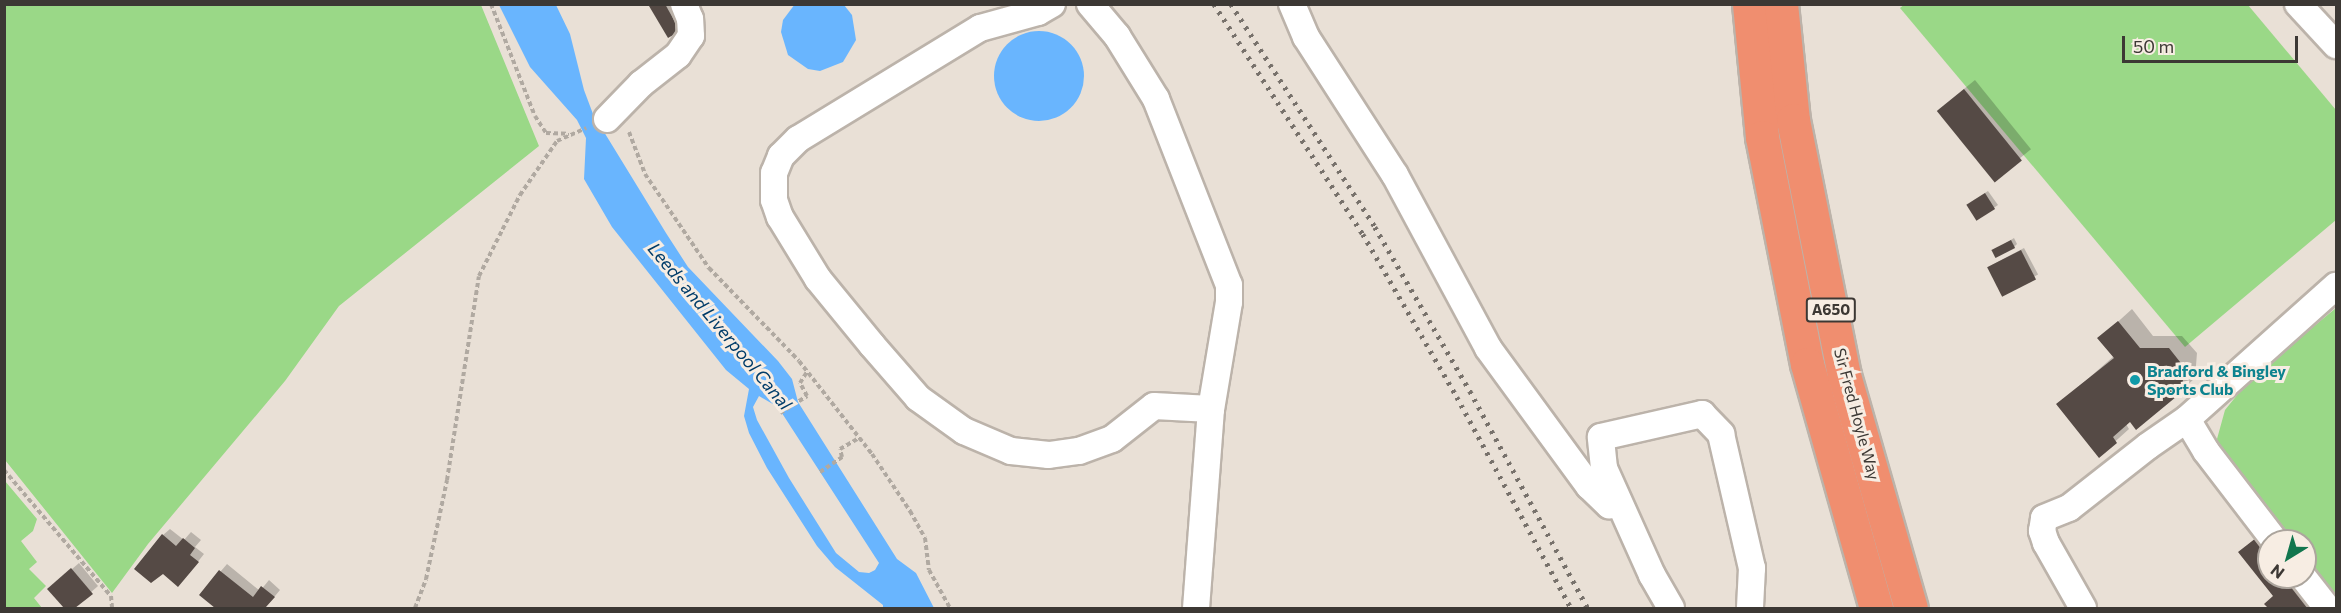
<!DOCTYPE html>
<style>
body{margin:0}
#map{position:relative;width:2341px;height:613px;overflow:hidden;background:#e9e0d6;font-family:Commissioner,sans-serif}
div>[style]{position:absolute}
.green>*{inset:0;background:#9ad887}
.water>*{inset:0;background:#69b5fe}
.round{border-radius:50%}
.shadow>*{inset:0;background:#0003;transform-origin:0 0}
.building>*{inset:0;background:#554a45;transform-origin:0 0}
.path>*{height:4px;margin-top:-2px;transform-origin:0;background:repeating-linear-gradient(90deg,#b0a9a1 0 4.5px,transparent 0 7.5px)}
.roads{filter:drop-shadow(2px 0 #bcb3aa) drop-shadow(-2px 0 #bcb3aa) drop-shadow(0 2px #bcb3aa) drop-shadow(0 -2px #bcb3aa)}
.minor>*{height:26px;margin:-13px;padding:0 13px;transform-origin:13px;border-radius:13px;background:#fff}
.highway>*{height:33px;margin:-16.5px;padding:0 16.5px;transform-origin:16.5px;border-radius:16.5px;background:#f08e6f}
.rail>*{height:4.5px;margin-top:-2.25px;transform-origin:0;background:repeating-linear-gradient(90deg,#77716b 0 3px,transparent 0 9px)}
.dots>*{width:16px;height:16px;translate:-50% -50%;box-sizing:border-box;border:3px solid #f7ede3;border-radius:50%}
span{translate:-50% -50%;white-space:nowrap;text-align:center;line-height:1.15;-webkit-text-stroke:6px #f7ede3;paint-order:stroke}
.shield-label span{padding:2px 4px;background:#f7ede3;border:2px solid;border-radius:4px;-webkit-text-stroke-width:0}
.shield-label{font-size:15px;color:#3c3834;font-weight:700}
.culture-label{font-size:16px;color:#0d838f;font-weight:700}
.left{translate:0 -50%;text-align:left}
.street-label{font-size:16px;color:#3c3834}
.water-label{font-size:18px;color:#003c69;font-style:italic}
.frame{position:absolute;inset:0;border:6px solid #3c3834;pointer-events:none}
.north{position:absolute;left:2257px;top:529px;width:60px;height:60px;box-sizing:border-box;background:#f7ede3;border:2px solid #aca59d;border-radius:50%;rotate:217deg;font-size:16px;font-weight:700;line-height:24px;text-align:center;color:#3c3834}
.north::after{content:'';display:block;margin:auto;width:21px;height:27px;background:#12764e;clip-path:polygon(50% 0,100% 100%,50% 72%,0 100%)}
.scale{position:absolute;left:2122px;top:36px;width:176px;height:27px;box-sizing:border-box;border:3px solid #3c3834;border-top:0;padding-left:8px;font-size:18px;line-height:21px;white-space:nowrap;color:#3c3834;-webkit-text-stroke:4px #f7ede3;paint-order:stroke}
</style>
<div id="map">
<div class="green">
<i style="clip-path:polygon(1905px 4px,2248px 5px,2336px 110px,2336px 220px,2185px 347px,1900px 8px)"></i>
<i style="clip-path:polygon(4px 5px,481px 5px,539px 146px,339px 306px,285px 381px,148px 544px,112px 593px,5px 460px)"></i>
<i style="clip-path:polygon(2336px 308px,2336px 608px,2305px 570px,2305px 541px,2282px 541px,2222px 463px,2217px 439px,2225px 410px,2250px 379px)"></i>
<i style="clip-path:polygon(5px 481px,37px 519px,33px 531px,21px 541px,37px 562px,29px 569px,46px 586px,34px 598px,42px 608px,5px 608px)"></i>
</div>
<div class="water">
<i style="clip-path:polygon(795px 4px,844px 5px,852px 15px,856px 40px,843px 62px,820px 71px,808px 69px,788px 55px,781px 32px,783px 20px)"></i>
<i style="clip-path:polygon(evenodd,499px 5px,556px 5px,570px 34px,584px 90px,593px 114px,666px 233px,688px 267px,778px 361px,792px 379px,798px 402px,897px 559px,916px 573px,934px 608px,883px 608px,883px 605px,835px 567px,817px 546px,767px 468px,749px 433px,744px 416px,749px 389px,726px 370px,612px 227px,584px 179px,586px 138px,577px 120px,530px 67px,499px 5px,759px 396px,778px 407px,879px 563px,875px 570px,869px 573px,859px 572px,836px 553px,789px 478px,757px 420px,753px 407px,759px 396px)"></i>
<i class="round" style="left:994px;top:31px;width:90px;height:90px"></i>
</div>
<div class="shadow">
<i style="clip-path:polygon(653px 4px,670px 4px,682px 26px,668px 36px)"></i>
<i style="left:1975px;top:80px;width:89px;height:48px;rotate:51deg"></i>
<i style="clip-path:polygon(1988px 191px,1998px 205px,1977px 219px,1971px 202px)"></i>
<i style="clip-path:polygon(2014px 238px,2017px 244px,2014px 247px,1993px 251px)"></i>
<i style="left:2024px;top:248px;width:30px;height:39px;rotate:62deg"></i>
<i style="clip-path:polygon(2132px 309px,2153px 336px,2182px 336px,2197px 353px,2195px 378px,2181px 391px,2130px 420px,2126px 424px,2129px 429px,2099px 456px,2058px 405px,2114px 356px,2100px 338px)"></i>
<i style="clip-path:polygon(170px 529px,184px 540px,191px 532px,201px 540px,195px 547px,204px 554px,185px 578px,163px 535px)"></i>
<i style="clip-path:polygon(2267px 529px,2269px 577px,2305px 577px,2331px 608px,2270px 608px,2266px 604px,2275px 595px,2240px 552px)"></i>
<i style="clip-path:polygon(79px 563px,98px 586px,73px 608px,65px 608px,49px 589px)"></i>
<i style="clip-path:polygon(227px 564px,260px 591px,269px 580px,280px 590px,265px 608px,240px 608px,236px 605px,233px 608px,216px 608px,221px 571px)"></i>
</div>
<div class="building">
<i style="clip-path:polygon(652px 4px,665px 4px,680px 31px,668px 38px,649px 6px)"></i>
<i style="left:1964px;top:89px;width:92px;height:35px;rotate:51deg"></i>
<i style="left:1985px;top:193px;width:19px;height:22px;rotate:58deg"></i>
<i style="left:2011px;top:240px;width:9px;height:22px;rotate:63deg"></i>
<i style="left:2021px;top:250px;width:33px;height:38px;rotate:63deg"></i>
<i style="clip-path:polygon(2118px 321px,2140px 348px,2169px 348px,2184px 367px,2182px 392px,2136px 430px,2130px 422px,2113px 437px,2117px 443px,2099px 458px,2056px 404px,2114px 358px,2097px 338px)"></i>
<i style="clip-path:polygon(162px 534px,176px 546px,183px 538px,195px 548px,190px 555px,199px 562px,178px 587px,163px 574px,151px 583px,134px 569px)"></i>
<i style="clip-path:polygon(2256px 538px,2269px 554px,2269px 577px,2288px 577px,2313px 608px,2268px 608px,2264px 604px,2273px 596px,2238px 552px)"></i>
<i style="clip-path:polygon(71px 568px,93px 594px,75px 608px,64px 608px,47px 589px)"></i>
<i style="clip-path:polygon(219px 570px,253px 597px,261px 586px,275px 597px,265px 608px,215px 608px,199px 595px)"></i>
</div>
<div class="path">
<i style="left:491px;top:4px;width:120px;rotate:68.6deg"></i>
<i style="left:535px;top:116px;width:20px;rotate:57deg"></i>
<i style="left:546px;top:133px;width:23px;rotate:2deg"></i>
<i style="left:629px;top:132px;width:45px;rotate:69.1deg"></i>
<i style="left:645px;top:174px;width:114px;rotate:55.8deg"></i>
<i style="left:709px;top:268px;width:129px;rotate:45.9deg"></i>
<i style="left:799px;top:361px;width:118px;rotate:51.9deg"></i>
<i style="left:872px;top:454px;width:69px;rotate:56.3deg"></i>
<i style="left:910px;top:511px;width:31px;rotate:61deg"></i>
<i style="left:925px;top:538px;width:32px;rotate:83deg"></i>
<i style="left:929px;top:570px;width:43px;rotate:61.1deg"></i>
<i style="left:780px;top:413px;width:32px;rotate:-32deg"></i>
<i style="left:807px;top:396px;width:15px;rotate:-118deg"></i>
<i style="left:800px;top:383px;width:13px;rotate:-58deg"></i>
<i style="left:4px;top:470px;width:165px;rotate:49.7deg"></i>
<i style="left:111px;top:596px;width:12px;rotate:85deg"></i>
<i style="left:820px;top:472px;width:27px;rotate:-34deg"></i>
<i style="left:842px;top:457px;width:8px;rotate:-104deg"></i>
<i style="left:840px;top:449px;width:22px;rotate:-30deg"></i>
<i style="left:415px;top:608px;width:31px;rotate:-69deg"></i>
<i style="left:426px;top:579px;width:101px;rotate:-78deg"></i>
<i style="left:447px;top:480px;width:206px;rotate:-81.1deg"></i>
<i style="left:479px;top:276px;width:91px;rotate:-63.2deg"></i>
<i style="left:520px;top:195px;width:65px;rotate:-55.6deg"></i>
<i style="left:557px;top:141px;width:32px;rotate:-24deg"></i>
</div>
<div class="roads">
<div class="minor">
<i style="left:1052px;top:4px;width:16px;rotate:150deg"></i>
<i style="left:1038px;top:12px;width:60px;rotate:164.6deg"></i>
<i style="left:980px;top:28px;width:213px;rotate:148.6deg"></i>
<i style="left:798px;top:139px;width:24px;rotate:135deg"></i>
<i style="left:781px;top:156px;width:18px;rotate:112deg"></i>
<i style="left:774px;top:173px;width:27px;rotate:90deg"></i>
<i style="left:774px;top:200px;width:18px;rotate:71deg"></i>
<i style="left:780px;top:217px;width:73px;rotate:58.5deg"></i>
<i style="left:818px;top:279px;width:85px;rotate:50.7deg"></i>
<i style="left:872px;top:345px;width:70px;rotate:49deg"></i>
<i style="left:918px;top:398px;width:57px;rotate:35.7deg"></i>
<i style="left:964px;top:431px;width:51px;rotate:23.1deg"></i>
<i style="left:1011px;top:451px;width:38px;rotate:6deg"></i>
<i style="left:1049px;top:455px;width:30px;rotate:-8deg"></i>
<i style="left:1079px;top:451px;width:35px;rotate:-20deg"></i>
<i style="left:1112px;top:439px;width:53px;rotate:-38.2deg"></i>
<i style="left:1154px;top:406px;width:57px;rotate:3deg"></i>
<i style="left:1090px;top:4px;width:42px;rotate:49.8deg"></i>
<i style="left:1117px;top:36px;width:74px;rotate:58.2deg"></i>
<i style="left:1156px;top:99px;width:200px;rotate:68.6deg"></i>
<i style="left:1229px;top:285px;width:17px;rotate:90deg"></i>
<i style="left:1229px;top:302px;width:109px;rotate:99.5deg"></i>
<i style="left:1211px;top:409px;width:200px;rotate:94.3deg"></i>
<i style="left:1292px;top:4px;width:36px;rotate:67deg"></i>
<i style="left:1306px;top:37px;width:164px;rotate:57.2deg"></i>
<i style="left:1395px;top:175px;width:196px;rotate:61.7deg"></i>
<i style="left:1488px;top:348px;width:171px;rotate:53.8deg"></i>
<i style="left:1589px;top:486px;width:28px;rotate:44deg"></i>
<i style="left:1609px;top:505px;width:10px;rotate:-17deg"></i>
<i style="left:2298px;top:4px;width:56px;rotate:47.2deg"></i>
<i style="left:607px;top:119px;width:49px;rotate:-45.8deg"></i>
<i style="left:641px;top:84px;width:47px;rotate:-38.1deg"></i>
<i style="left:678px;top:55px;width:23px;rotate:-56deg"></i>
<i style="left:691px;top:36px;width:17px;rotate:-93deg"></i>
<i style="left:690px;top:19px;width:16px;rotate:-112deg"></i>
<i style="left:2275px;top:541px;width:113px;rotate:-127.5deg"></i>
<i style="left:2206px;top:451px;width:37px;rotate:-121deg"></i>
<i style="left:2187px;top:419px;width:200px;rotate:-41.8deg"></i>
<i style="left:2303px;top:577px;width:39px;rotate:52deg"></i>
<i style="left:1671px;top:608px;width:38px;rotate:-120deg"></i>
<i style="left:1652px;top:575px;width:117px;rotate:-114.2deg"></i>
<i style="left:1604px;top:468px;width:31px;rotate:-96deg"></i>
<i style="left:1601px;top:437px;width:104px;rotate:-12.8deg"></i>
<i style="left:1702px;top:414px;width:28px;rotate:46deg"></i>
<i style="left:1721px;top:434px;width:138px;rotate:77deg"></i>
<i style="left:1752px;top:568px;width:40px;rotate:92.9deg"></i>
<i style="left:2083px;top:608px;width:75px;rotate:-119.6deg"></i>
<i style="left:2046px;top:543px;width:13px;rotate:-108deg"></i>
<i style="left:2042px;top:531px;width:13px;rotate:-81deg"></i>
<i style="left:2044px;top:518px;width:27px;rotate:-22deg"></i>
<i style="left:2069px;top:508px;width:100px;rotate:-38.1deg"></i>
<i style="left:2148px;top:446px;width:47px;rotate:-34.7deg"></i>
</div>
<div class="highway">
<i style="left:1749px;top:4px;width:134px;rotate:84.4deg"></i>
<i style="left:1762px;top:137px;width:231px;rotate:78.8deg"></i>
<i style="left:1807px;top:364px;width:254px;rotate:74.2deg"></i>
<i style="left:1781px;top:4px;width:117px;rotate:84.1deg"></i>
<i style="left:1793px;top:120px;width:260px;rotate:78.7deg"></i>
<i style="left:1844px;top:375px;width:242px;rotate:74deg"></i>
</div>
</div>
<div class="rail">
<i style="left:1214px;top:4px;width:274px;rotate:57.1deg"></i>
<i style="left:1363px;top:234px;width:188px;rotate:60deg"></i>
<i style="left:1457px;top:397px;width:240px;rotate:61.6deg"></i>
<i style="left:1231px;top:4px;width:265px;rotate:57.1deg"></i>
<i style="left:1375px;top:227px;width:190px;rotate:59.9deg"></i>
<i style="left:1470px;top:391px;width:247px;rotate:61.5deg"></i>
</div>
<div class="dots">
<i style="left:2135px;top:380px;background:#0f9aa8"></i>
</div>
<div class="shield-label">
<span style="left:1831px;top:310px">A650</span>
</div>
<div class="culture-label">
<span class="left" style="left:2147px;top:380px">Bradford &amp; Bingley<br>Sports Club</span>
</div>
<div class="street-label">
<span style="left:1857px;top:414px;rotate:75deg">Sir Fred Hoyle Way</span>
</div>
<div class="water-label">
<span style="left:720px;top:326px;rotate:50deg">Leeds and Liverpool Canal</span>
</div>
<div class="frame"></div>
<div class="north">N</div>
<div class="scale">50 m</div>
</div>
